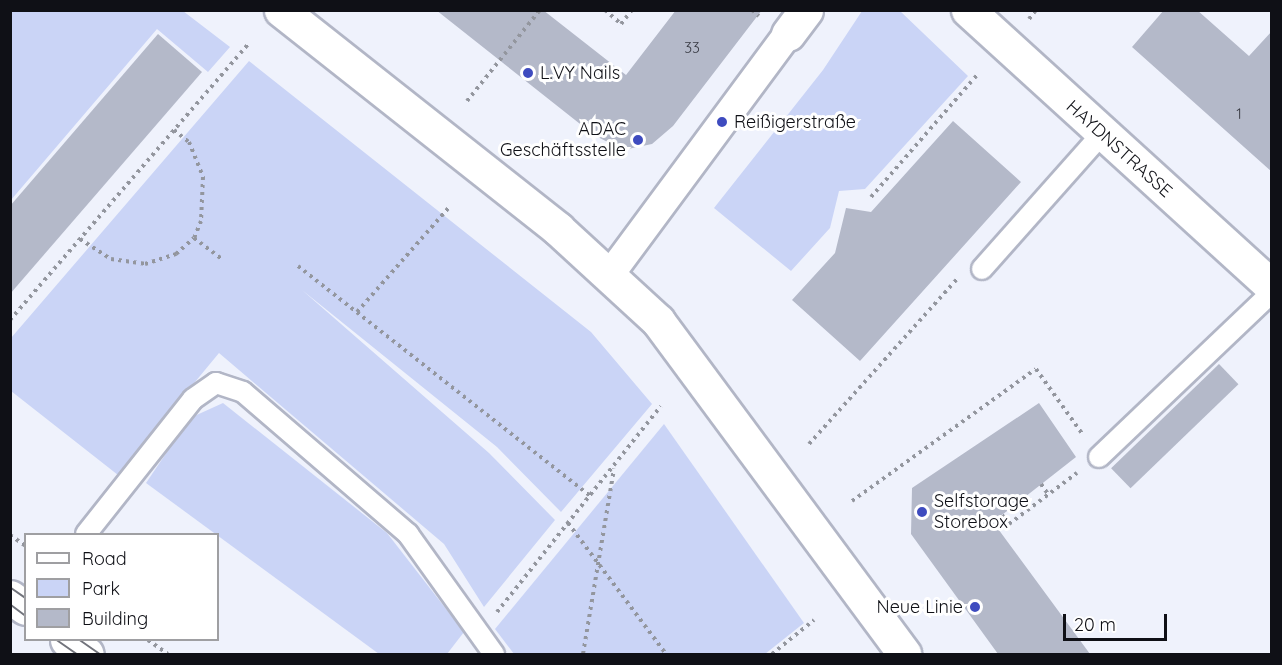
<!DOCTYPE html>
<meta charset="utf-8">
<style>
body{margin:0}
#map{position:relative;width:1282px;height:665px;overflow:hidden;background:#eff2fc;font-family:Quicksand,sans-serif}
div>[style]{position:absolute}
.green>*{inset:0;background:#cad4f6}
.building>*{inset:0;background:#b4b9c9;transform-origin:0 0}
.path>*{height:4px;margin-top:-2px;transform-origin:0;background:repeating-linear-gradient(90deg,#93969e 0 3px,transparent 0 7.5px)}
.roads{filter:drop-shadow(2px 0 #b2b6c6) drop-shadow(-2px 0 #b2b6c6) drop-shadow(0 2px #b2b6c6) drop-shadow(0 -2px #b2b6c6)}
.service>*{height:20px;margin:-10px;padding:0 10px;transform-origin:10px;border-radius:10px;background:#fff}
.pedestrian>*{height:28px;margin:-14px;padding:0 14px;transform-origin:14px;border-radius:14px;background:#fff}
.minor>*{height:33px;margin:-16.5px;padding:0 16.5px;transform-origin:16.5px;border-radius:16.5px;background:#fff}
.secondary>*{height:33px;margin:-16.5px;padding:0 16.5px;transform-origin:16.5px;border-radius:16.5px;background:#fff}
.tram>*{height:1.5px;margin:-0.75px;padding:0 0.75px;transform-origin:0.75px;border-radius:0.75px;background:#72747c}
.dots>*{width:16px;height:16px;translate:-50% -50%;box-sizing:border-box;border:3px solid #fff;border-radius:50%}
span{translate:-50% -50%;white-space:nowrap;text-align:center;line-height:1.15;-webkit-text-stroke:6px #fff;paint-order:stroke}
.number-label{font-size:15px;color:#383a43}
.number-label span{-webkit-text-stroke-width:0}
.poi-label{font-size:18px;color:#0f1016}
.left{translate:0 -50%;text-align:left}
.right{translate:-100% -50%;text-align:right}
.street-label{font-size:18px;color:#0f1016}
.frame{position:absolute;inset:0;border:12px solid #0f1016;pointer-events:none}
.legend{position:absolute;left:24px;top:533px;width:195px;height:108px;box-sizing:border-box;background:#fff;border:2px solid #9f9fa2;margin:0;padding:8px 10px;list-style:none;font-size:18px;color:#0f1016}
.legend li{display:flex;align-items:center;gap:12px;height:30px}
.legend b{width:30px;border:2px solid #9f9fa2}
.scale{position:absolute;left:1063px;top:614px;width:104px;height:27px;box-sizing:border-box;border:3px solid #0f1016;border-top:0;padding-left:8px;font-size:18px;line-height:21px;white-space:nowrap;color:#0f1016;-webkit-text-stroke:4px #fff;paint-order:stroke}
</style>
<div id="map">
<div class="green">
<i style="clip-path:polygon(11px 10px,183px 11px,230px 47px,208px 72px,157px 29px,11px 200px)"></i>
<i style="clip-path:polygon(862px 11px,900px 11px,968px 76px,865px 189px,839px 191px,830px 228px,791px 271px,714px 208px,823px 70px)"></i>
<i style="clip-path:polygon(249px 61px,591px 332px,652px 404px,561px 512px,497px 447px,302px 290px,489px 453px,555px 520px,484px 607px,444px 544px,219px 353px,118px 475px,11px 391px,11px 338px)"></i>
<i style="clip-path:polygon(223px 403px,387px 533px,464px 632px,447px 654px,379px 654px,146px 483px,190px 418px)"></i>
<i style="clip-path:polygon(664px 424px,804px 623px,765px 654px,514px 654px,495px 629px)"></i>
</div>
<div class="building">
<i style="clip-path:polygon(436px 10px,543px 10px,626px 75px,676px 10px,762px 10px,673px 126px,652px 144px,623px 150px,594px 135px)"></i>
<i style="clip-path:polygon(1164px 10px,1197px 10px,1249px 56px,1272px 31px,1272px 172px,1132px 47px)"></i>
<i style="clip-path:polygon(158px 34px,202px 72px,10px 294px,10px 206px)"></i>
<i style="clip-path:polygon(953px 121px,1021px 182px,860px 361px,792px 300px,835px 253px,846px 208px,871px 212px)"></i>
<i style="left:1219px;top:364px;width:28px;height:150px;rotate:46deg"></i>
<i style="clip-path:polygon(1039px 403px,1076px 457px,993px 522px,1090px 654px,998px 654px,911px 534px,912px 488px)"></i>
</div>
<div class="path">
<i style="left:605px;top:10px;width:21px;rotate:41deg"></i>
<i style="left:621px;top:24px;width:18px;rotate:-52deg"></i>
<i style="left:752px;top:10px;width:9px;rotate:41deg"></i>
<i style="left:1029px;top:19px;width:11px;rotate:-52deg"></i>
<i style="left:467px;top:101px;width:117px;rotate:-51.3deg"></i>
<i style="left:174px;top:130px;width:19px;rotate:39deg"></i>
<i style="left:189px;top:142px;width:38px;rotate:68deg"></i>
<i style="left:203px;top:177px;width:44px;rotate:92.6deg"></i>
<i style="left:201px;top:221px;width:18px;rotate:112deg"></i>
<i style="left:871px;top:197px;width:163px;rotate:-49deg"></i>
<i style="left:80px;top:239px;width:37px;rotate:33deg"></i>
<i style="left:111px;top:259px;width:34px;rotate:8deg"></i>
<i style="left:145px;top:264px;width:33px;rotate:-18deg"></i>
<i style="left:176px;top:254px;width:24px;rotate:-42deg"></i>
<i style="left:194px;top:238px;width:35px;rotate:37deg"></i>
<i style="left:298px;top:266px;width:372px;rotate:38.2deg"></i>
<i style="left:357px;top:312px;width:141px;rotate:-48.7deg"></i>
<i style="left:10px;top:320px;width:366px;rotate:-49.2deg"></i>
<i style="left:809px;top:444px;width:222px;rotate:-48.1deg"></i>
<i style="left:1041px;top:484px;width:12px;rotate:55deg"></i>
<i style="left:852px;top:501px;width:226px;rotate:-35.7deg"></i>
<i style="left:1036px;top:369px;width:81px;rotate:54.5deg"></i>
<i style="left:1002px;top:515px;width:11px;rotate:52deg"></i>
<i style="left:1009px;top:524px;width:85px;rotate:-36.9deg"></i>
<i style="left:568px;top:523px;width:164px;rotate:53.2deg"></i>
<i style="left:10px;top:535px;width:19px;rotate:35deg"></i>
<i style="left:497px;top:612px;width:263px;rotate:-51.5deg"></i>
<i style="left:148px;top:640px;width:24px;rotate:35deg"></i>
<i style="left:583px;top:654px;width:188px;rotate:-80.5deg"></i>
<i style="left:772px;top:654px;width:54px;rotate:-39deg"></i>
</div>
<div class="roads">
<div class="service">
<i style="left:982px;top:269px;width:181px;rotate:-48.4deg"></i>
<i style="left:1099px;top:457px;width:239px;rotate:-43.6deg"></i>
<i style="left:86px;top:534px;width:172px;rotate:-51.6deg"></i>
<i style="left:193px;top:399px;width:28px;rotate:-35deg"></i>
<i style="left:216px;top:383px;width:28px;rotate:18deg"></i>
<i style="left:243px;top:392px;width:218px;rotate:40.7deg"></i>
<i style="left:408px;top:534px;width:148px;rotate:54.4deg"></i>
</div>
<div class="pedestrian">
<i style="left:611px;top:273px;width:297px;rotate:-53.5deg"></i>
</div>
<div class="minor">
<i style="left:968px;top:10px;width:411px;rotate:42.3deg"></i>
<i style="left:788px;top:34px;width:30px;rotate:-53deg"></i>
<i style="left:10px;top:597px;width:19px;rotate:35deg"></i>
<i style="left:67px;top:640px;width:24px;rotate:35deg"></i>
</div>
<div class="secondary">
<i style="left:281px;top:10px;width:353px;rotate:38.3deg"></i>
<i style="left:558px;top:229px;width:136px;rotate:42.6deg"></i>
<i style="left:658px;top:321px;width:414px;rotate:53.5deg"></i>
</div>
</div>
<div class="tram">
<i style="left:10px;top:587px;width:19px;rotate:35deg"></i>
<i style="left:10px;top:604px;width:20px;rotate:37deg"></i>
<i style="left:57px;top:640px;width:24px;rotate:35deg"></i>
<i style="left:80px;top:640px;width:24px;rotate:35deg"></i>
</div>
<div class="dots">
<i style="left:528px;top:73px;background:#3e4bbf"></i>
<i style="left:722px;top:122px;background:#3e4bbf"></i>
<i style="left:638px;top:140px;background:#3e4bbf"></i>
<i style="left:922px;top:512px;background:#3e4bbf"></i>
<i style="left:975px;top:607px;background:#3e4bbf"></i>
</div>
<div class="number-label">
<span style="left:692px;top:48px">33</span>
<span style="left:1239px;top:114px">1</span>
</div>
<div class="poi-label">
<span class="left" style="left:540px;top:73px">L.VY Nails</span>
<span class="left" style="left:734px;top:122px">Reißigerstraße</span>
<span class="right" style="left:626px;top:140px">ADAC<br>Geschäftsstelle</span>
<span class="left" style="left:934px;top:512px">Selfstorage<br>Storebox</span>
<span class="right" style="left:963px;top:607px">Neue Linie</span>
</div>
<div class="street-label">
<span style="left:1119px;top:149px;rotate:42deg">HAYDNSTRASSE</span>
</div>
<div class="frame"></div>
<ul class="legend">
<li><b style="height:8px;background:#fff"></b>Road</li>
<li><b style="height:16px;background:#cad4f6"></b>Park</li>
<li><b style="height:16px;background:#b4b9c9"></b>Building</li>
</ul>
<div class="scale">20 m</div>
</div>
